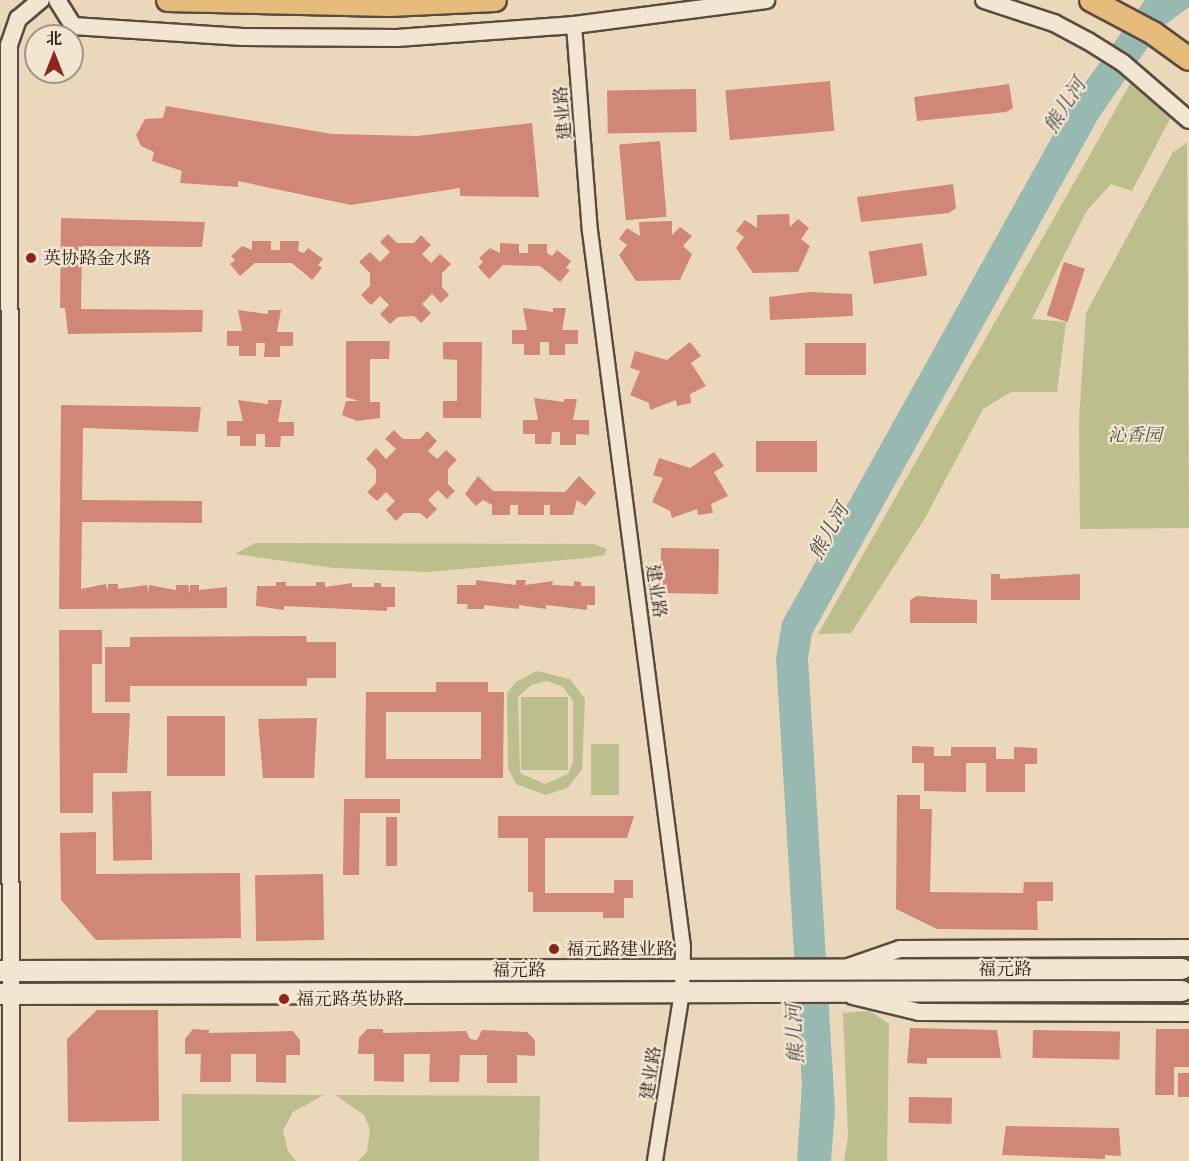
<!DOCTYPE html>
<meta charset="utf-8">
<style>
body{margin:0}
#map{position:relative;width:1189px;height:1161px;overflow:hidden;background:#ebd8ba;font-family:"Gentium Book Plus","Noto Serif SC",serif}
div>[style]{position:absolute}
.green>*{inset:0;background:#bcbe8d;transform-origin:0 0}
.water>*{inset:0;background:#98b9b1}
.building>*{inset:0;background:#d18778;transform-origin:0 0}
.roads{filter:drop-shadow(2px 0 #5b4b3f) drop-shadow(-2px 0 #5b4b3f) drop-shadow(0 2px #5b4b3f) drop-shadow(0 -2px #5b4b3f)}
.minor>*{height:14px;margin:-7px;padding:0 7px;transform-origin:7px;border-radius:7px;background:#f2e6d2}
.tertiary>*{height:16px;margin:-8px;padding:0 8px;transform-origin:8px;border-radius:8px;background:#f2e6d2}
.secondary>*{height:20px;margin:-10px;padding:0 10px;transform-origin:10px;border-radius:10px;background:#f2e6d2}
.primary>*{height:21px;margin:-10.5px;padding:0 10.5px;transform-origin:10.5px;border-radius:10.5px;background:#e6bc7d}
.trunk>*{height:22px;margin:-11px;padding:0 11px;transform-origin:11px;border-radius:11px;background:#e6bc7d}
.dots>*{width:16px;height:16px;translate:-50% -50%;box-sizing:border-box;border:3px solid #f2e6d2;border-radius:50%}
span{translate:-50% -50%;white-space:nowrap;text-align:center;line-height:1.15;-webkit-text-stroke:4.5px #f2e6d2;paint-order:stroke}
.street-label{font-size:18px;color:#2b1c16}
.poi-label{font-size:18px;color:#2b1c16}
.left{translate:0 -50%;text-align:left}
.park-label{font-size:18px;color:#564d3a;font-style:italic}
.water-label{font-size:20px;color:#4c4b44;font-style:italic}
.north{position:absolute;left:24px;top:24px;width:60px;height:60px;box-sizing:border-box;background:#f2e6d2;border:2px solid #a29587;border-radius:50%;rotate:0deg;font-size:16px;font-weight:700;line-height:24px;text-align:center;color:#2b1c16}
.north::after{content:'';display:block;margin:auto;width:21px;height:27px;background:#8f2418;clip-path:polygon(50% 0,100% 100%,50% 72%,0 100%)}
</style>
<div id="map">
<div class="green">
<i style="clip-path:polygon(1130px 84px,1171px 117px,1132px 191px,1111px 184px,1086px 212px,1032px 319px,1066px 322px,1057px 392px,1011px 392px,983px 409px,925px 518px,851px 633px,818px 634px)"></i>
<i style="clip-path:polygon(1187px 143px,1189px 528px,1080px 529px,1079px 420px,1086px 313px,1173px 152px)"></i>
<i style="clip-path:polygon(255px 543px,594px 544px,607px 549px,604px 555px,587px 558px,428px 572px,334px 568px,235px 554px)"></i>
<i style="clip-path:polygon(evenodd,537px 671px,570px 679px,585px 699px,582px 770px,567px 788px,546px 795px,516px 784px,508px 768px,507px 693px,516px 682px,537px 671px,547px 681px,563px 687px,573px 701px,573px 762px,568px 774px,545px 784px,520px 773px,518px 697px,531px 685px,547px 681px)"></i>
<i style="left:521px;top:697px;width:47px;height:73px"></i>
<i style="left:591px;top:744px;width:28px;height:51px"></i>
<i style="clip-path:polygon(870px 1011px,889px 1024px,887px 1161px,844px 1161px,848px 1137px,843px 1013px)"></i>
<i style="clip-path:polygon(182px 1094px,324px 1095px,293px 1112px,283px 1130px,288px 1151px,296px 1161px,182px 1161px)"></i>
<i style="clip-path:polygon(335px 1095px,540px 1096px,539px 1161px,358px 1161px,367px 1152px,370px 1129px,364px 1115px)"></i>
</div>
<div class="water">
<i style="clip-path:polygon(1145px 0,1189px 0,1189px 7px,1162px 27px,1099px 117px,812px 634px,808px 658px,835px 1110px,831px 1161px,797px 1161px,802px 1084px,776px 658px,782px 622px,1072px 101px)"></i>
</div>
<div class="building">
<i style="left:830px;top:81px;width:50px;height:105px;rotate:85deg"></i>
<i style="clip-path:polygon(1009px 84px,1013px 108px,1006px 112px,917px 121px,914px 97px)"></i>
<i style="left:696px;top:89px;width:43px;height:89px;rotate:89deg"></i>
<i style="clip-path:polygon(166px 106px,332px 134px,417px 136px,532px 123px,539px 197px,460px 196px,460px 188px,351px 205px,238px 181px,238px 187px,180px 183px,182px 171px,152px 161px,154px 152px,141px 146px,136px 135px,145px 119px,163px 118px)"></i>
<i style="left:660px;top:141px;width:76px;height:41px;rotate:85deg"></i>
<i style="clip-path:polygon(953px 184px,956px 208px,949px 213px,861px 222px,857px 197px)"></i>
<i style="clip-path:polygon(789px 214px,790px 227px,798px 219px,809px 228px,801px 239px,810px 246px,798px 272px,753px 273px,736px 248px,744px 237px,736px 231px,745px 220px,757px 228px,757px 215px)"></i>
<i style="clip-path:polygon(61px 218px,205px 222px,202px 247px,82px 246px,81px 309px,203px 310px,202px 332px,68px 334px,65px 308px,60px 308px)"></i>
<i style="clip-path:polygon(672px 221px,672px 235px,680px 227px,692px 236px,683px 246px,692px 254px,680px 280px,636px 281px,619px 255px,627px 245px,619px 239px,627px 228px,640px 236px,639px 222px)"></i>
<i style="clip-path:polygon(388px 234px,397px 243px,414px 243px,421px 235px,431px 245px,422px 254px,431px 263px,440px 254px,451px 264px,442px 273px,442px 287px,449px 295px,441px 303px,432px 294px,422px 304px,431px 313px,421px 323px,414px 316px,398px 317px,390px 324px,380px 314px,389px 305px,380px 296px,371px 305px,361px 295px,370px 286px,370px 273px,359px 262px,370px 252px,380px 262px,390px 252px,380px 242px)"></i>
<i style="clip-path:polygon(252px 241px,271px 241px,271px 250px,280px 250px,280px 241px,299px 241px,298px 251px,304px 253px,308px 248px,323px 259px,318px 265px,322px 268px,312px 280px,292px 263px,255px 263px,240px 276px,230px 264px,235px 260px,231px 256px,242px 246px,252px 250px)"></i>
<i style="clip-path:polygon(500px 243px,519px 244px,519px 253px,528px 253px,528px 244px,547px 244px,547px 253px,552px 256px,557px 250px,571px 261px,566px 268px,570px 270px,560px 282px,540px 266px,503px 265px,489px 279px,478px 267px,483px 262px,479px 258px,490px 248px,500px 253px)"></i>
<i style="left:922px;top:243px;width:33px;height:54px;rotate:81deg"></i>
<i style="left:1064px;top:262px;width:22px;height:56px;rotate:18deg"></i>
<i style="clip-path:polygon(809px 292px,852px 294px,853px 316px,770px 320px,769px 297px)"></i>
<i style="clip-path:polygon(523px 308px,553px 312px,553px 308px,566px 308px,562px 330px,578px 330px,578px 344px,565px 344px,565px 355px,549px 355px,549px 342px,540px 342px,540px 355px,524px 355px,524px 344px,512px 344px,512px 330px,527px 330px)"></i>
<i style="clip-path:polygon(238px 310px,268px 314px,268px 310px,281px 310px,277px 332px,293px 332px,293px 346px,280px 346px,280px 357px,264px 357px,265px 343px,256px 343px,256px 356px,239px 356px,239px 346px,227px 346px,227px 331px,242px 331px)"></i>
<i style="clip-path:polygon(346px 341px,390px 341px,389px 359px,370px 359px,370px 402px,380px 402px,380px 418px,357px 421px,342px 415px,346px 401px,359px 401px,346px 397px)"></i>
<i style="clip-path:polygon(443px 342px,482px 342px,481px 418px,443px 418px,443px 401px,457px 401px,457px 360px,443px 359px)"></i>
<i style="clip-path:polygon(690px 342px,701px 356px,691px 363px,706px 386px,690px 394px,691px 403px,677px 406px,676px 400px,650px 410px,649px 403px,630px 395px,640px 371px,630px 368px,635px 351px,667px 360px)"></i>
<i style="left:805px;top:343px;width:61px;height:32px"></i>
<i style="clip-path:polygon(534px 398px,564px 402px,564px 399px,577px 399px,573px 420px,589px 420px,589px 435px,576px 434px,576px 445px,560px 445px,560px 432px,552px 432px,551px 444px,535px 444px,535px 434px,523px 434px,523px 420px,538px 420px)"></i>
<i style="clip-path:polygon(238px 400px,268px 404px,268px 400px,282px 400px,278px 422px,294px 422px,294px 436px,281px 436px,280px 447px,265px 447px,265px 434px,256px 434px,256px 446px,240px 446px,240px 436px,227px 436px,227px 421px,243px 421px)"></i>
<i style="clip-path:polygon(61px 405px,201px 407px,198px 432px,83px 428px,82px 500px,202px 501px,202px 523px,82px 522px,81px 589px,106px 584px,108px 592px,108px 584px,118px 584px,118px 589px,147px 585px,149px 593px,149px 585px,176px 590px,176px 585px,188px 585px,190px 594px,190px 585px,199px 585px,199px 590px,227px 587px,227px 608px,59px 609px)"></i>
<i style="clip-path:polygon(394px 430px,403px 439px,420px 439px,427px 431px,437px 441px,428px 451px,437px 459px,446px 450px,457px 460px,448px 469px,448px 484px,455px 491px,447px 499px,438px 490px,428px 500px,437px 509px,427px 519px,420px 513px,404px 513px,396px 521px,386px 510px,395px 501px,386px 492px,377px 501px,367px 492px,376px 483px,376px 469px,366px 459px,376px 448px,386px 459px,396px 449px,385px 439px)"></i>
<i style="left:756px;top:441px;width:61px;height:31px"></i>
<i style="clip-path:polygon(714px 452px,724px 466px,714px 472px,728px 496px,711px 504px,713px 513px,698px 515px,697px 509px,672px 518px,670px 511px,652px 502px,663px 478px,653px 475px,659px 458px,690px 468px)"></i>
<i style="clip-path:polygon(478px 476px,493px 491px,565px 492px,579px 476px,596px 493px,585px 506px,577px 500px,573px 515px,550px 515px,550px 505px,544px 505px,544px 515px,518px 515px,518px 505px,510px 505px,510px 515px,492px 515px,492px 505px,483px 500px,476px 506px,465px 494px)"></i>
<i style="left:661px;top:548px;width:58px;height:45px;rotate:1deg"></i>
<i style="clip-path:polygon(991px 574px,1000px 574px,1000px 579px,1080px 574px,1080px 600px,991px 600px)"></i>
<i style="clip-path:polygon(476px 580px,516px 585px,516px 580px,526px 580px,525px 585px,553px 581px,552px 585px,574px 586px,574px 581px,581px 582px,581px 586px,595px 586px,595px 605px,587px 605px,587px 610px,546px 605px,546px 609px,519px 605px,519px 609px,484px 605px,484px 609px,467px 609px,468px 604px,457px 604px,457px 585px,476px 585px)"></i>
<i style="clip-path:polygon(276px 582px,286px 582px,286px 586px,316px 586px,316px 582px,325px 582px,325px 587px,352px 583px,352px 587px,374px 587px,374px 583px,381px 583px,381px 587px,395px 587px,395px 607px,387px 607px,387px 611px,284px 606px,284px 610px,256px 606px,257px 586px,276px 586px)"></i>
<i style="clip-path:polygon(917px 596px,977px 600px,977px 623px,910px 623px,910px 600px)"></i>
<i style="clip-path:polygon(59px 630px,102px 630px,102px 664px,92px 664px,92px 713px,130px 713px,127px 773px,93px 773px,93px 813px,60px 813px)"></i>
<i style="clip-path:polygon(306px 636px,307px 642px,336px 642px,336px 678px,307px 678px,307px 686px,130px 686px,130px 702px,105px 702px,105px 647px,130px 647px,130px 637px)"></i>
<i style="clip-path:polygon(evenodd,436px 682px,488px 682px,488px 692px,504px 692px,503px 778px,365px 778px,366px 692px,436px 692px,436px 682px,386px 712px,481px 712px,481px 759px,386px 759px,386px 712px)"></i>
<i style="left:167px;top:716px;width:58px;height:60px"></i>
<i style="clip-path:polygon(317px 718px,314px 778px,263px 778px,258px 719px)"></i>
<i style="clip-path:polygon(912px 746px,934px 747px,934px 756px,951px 756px,951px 747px,996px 747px,996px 759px,1014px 759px,1014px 747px,1037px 748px,1037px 764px,1025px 764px,1025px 792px,986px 792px,986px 763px,966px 763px,966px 792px,924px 791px,924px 763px,912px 763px)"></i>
<i style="left:151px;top:791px;width:69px;height:39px;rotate:89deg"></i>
<i style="clip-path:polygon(897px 795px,920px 795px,920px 809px,932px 809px,930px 892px,1023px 893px,1024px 882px,1053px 882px,1053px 901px,1037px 901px,1038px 930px,937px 929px,896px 909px)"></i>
<i style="clip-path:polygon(344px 799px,400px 799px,400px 813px,360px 813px,359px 875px,343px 875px)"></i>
<i style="clip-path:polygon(498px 816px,634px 816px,627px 838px,545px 838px,545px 893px,614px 893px,614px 880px,633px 880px,633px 898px,624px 898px,624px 918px,603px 918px,603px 912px,533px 912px,533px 892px,528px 892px,528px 838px,498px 838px)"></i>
<i style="left:386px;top:817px;width:11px;height:49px"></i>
<i style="clip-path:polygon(96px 832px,96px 874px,240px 873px,241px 938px,96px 940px,61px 900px,60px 833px)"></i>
<i style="left:323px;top:874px;width:66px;height:68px;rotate:89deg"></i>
<i style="clip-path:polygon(97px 1010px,158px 1010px,159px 1121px,68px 1122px,67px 1039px)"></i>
<i style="clip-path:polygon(910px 1028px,997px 1030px,1001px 1058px,927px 1058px,927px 1064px,907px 1063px)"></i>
<i style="clip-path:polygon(193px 1029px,209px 1030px,209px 1033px,293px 1031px,300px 1040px,300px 1055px,286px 1055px,286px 1083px,256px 1082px,256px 1054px,231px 1054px,231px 1082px,200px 1082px,201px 1054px,185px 1054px,185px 1039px)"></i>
<i style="clip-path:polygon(367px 1029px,383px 1029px,383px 1033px,466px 1031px,470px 1039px,477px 1040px,482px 1030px,527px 1032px,535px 1040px,535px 1056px,517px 1055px,517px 1083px,487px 1083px,487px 1055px,460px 1055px,459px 1082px,429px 1082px,430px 1054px,404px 1054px,404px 1082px,374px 1081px,374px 1054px,358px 1054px,359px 1038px)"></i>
<i style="clip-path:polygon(1156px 1029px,1189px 1029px,1189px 1067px,1174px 1067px,1174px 1095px,1155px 1095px)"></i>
<i style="left:1033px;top:1030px;width:87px;height:28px;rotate:1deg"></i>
<i style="left:1178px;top:1073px;width:11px;height:24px"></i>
<i style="left:909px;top:1097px;width:43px;height:26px;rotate:1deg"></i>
<i style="clip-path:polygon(1006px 1126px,1119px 1128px,1121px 1156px,1105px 1155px,1105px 1159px,1002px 1155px)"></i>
</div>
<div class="roads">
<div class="minor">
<i style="left:574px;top:25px;width:207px;rotate:85.6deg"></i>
<i style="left:590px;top:231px;width:722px;rotate:82.6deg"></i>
<i style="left:683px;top:947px;width:45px;rotate:91.3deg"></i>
<i style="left:682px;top:992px;width:171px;rotate:99.1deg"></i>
</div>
<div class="tertiary">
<i style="left:57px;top:0;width:31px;rotate:58deg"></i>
<i style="left:73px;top:26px;width:170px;rotate:3.7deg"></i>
<i style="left:243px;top:37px;width:154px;rotate:0.4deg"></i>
<i style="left:397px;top:38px;width:177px;rotate:-4.2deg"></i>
<i style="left:574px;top:25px;width:194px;rotate:-7.4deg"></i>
<i style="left:984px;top:0;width:74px;rotate:18.2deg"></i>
<i style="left:1054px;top:23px;width:38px;rotate:28deg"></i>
<i style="left:1088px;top:41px;width:41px;rotate:32.2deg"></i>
<i style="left:1123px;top:63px;width:87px;rotate:40.8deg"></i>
<i style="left:848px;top:967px;width:55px;rotate:-19.1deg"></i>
<i style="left:900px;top:949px;width:289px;rotate:-0.2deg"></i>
<i style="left:853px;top:996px;width:68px;rotate:13.6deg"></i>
<i style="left:919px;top:1012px;width:270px;rotate:0.2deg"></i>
<i style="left:11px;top:1161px;width:1116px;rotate:-90.1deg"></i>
<i style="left:9px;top:45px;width:28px;rotate:-71deg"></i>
<i style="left:18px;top:19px;width:30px;rotate:-40deg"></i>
</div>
<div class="secondary">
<i style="left:0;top:971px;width:1182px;rotate:-0.1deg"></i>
<i style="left:0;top:994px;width:1182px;rotate:-0.15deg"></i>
</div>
<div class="primary">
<i style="left:167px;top:0;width:222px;rotate:1.3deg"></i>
<i style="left:389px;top:5px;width:106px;rotate:-2.7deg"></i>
</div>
<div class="trunk">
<i style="left:1091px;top:0;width:70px;rotate:28deg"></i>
<i style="left:1153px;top:33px;width:44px;rotate:35.8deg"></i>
</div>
</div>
<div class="dots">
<i style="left:31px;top:258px;background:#8f2418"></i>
<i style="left:554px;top:949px;background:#8f2418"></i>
<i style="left:284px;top:999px;background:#8f2418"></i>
</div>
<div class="street-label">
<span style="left:563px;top:113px;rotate:-95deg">建业路</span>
<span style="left:656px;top:591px;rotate:82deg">建业路</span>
<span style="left:1005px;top:969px">福元路</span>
<span style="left:519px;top:970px">福元路</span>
<span style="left:651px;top:1073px;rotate:-81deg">建业路</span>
</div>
<div class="poi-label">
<span class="left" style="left:43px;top:258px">英协路金水路</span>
<span class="left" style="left:566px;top:949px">福元路建业路</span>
<span class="left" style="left:296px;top:999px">福元路英协路</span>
</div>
<div class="park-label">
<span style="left:1135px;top:435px">沁香园</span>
</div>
<div class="water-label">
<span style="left:1064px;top:105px;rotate:-58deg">熊儿河</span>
<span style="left:828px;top:531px;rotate:-61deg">熊儿河</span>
<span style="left:794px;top:1034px;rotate:-93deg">熊儿河</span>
</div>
<div class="north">北</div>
</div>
